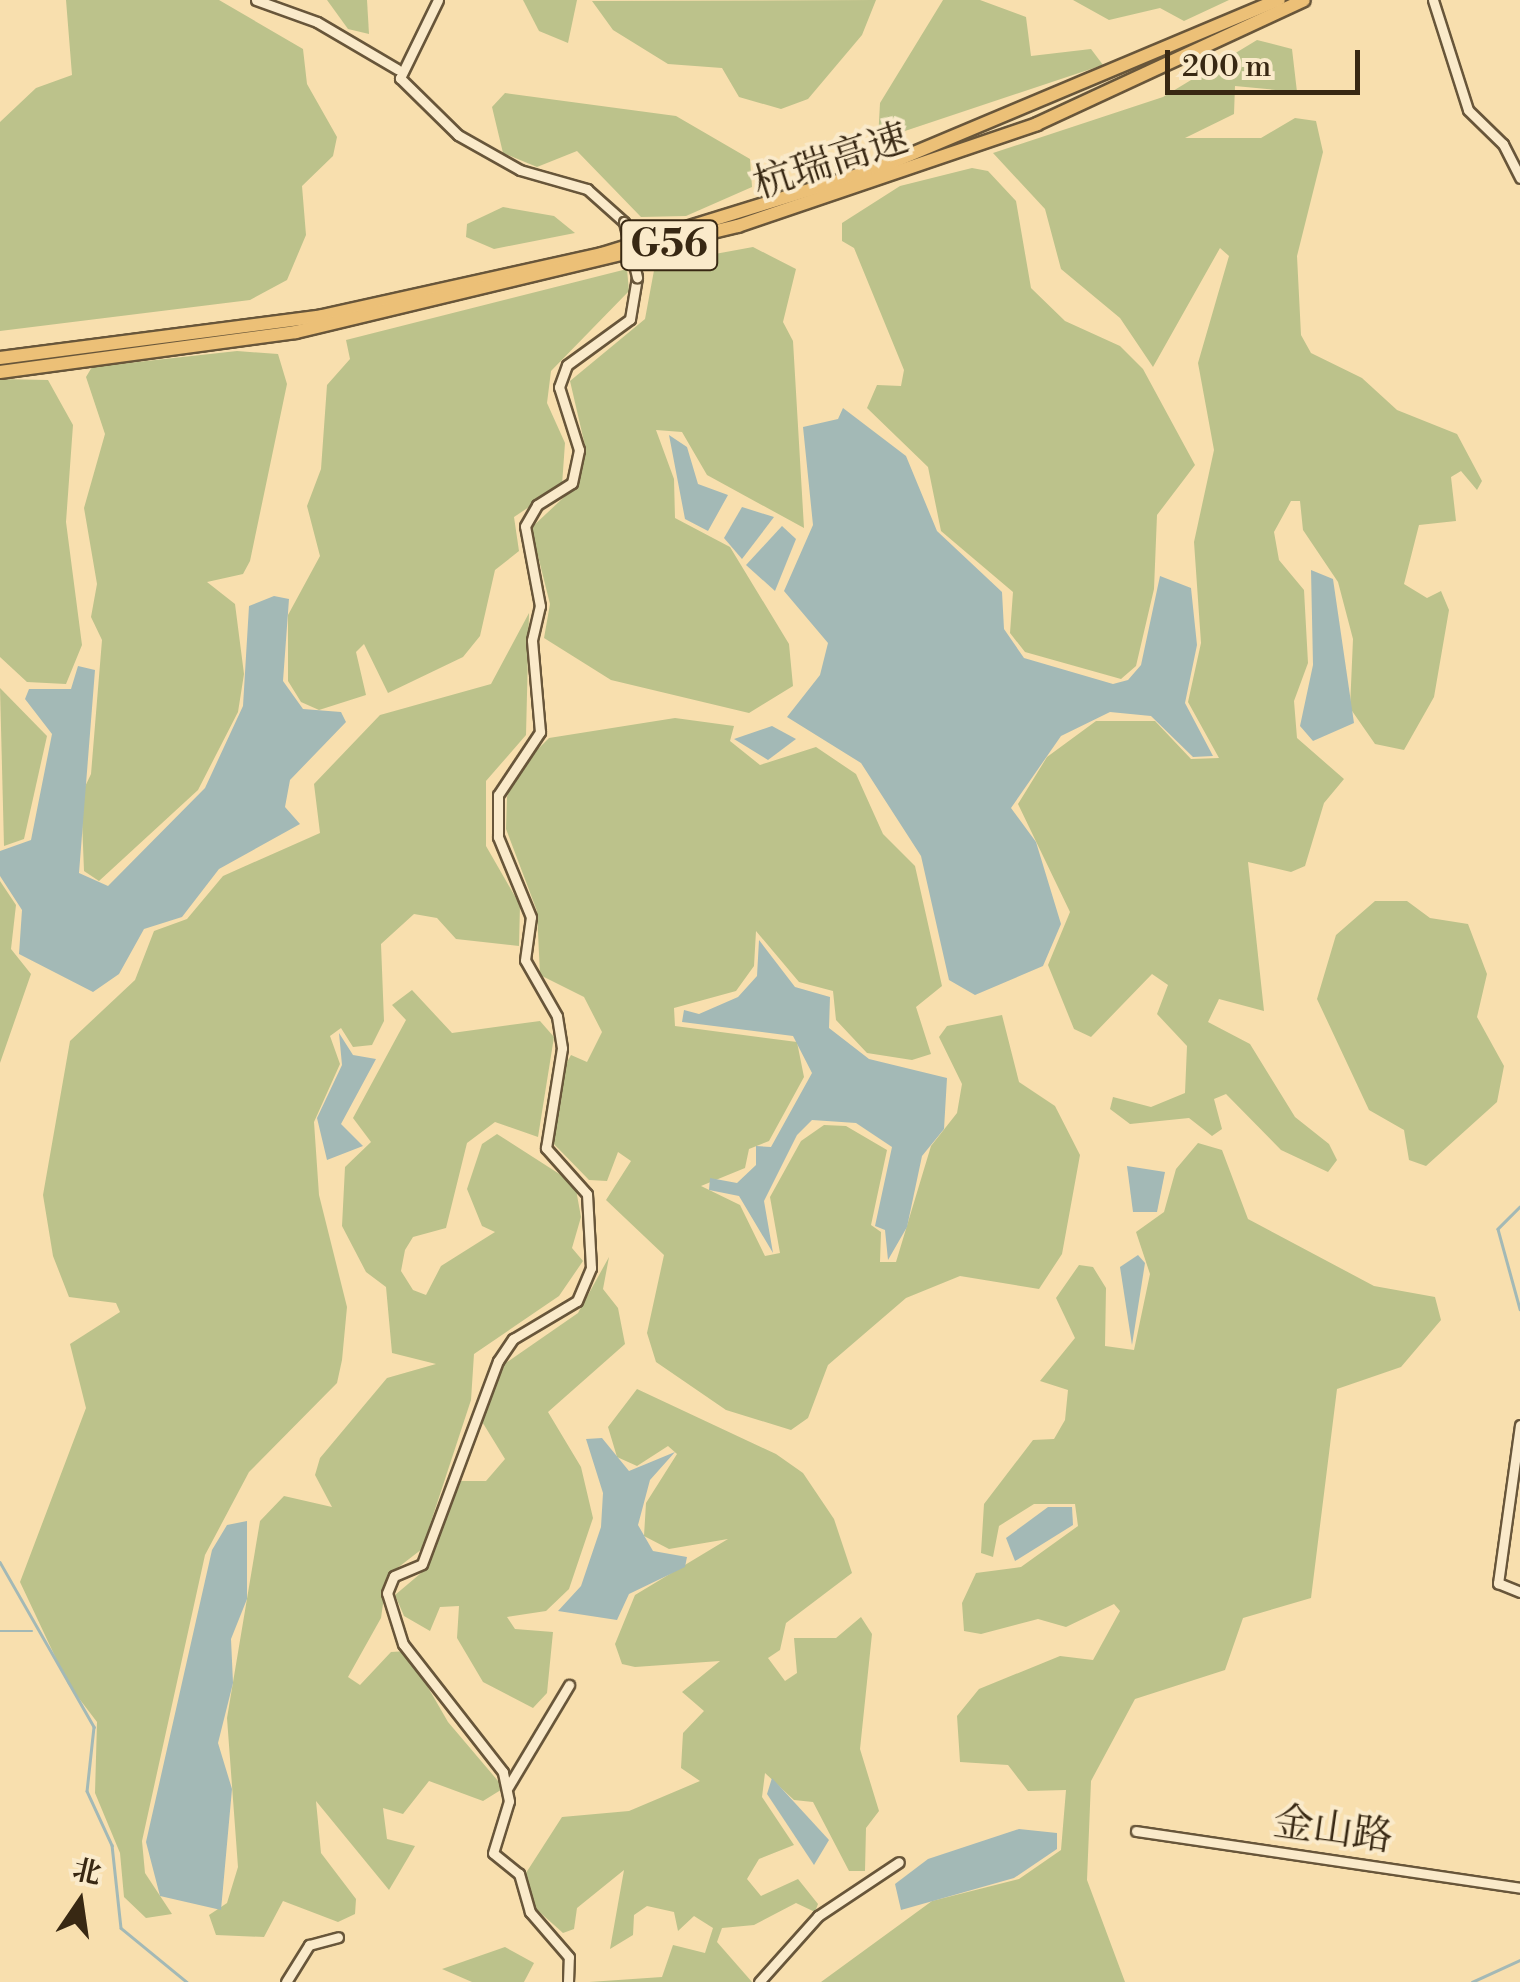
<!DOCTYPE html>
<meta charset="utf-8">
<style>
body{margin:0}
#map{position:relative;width:1520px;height:1982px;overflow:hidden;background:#f8dfae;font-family:"Libre Bodoni","Noto Serif SC",serif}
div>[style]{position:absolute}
.green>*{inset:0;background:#bcc28b}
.water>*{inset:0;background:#a3b9b6}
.stream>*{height:2.5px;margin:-1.25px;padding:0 1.25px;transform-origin:1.25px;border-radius:1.25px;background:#a3b9b6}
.roads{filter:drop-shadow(2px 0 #68563a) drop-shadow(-2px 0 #68563a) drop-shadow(0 2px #68563a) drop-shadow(0 -2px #68563a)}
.minor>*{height:9px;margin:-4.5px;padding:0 4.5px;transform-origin:4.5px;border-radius:4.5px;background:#faeaca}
.highway>*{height:12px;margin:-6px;padding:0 6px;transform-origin:6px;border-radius:6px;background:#ecc077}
.bridges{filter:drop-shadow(2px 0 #68563a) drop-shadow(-2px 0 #68563a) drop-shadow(0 2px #68563a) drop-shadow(0 -2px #68563a)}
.minor-bridge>*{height:9px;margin:-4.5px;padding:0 4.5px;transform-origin:4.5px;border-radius:4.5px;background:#faeaca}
span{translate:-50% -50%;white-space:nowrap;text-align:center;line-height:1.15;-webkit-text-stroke:8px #faeaca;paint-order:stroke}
.shield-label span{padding:2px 8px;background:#faeaca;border:2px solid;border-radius:8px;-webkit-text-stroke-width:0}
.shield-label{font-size:38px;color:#382813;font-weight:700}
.street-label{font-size:40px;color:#382813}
.north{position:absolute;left:30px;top:1852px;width:100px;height:100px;-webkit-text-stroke:8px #faeaca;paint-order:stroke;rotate:13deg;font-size:28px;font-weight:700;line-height:40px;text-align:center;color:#382813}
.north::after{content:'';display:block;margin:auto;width:35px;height:45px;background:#382813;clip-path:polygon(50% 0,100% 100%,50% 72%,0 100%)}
.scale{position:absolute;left:1165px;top:50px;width:195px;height:45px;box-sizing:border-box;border:5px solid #382813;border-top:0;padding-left:12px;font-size:30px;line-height:35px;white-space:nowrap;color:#382813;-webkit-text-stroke:8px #faeaca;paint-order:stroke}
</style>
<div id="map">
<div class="green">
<i style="clip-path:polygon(66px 0,219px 0,303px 49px,307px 84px,337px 137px,333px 156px,302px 186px,306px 235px,287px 280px,250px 300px,0 331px,0 122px,36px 88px,72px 75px)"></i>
<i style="clip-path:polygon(327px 0,367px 0,369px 34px,348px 29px)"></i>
<i style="clip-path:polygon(523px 0,577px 0,568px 43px,539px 31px)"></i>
<i style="clip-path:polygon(876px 0,862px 35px,808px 99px,781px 109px,739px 97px,722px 68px,668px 64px,613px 30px,592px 1px)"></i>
<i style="clip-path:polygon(943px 0,980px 0,1026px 17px,1031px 56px,1091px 49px,1103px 65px,878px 140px,880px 103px)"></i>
<i style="clip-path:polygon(1073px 0,1229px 0,1184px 21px,1160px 8px,1109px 20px)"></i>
<i style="clip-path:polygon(1257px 40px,1292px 49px,1297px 92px,1235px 86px,1234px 114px,1185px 138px,1261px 138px,1295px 118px,1316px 121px,1323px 152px,1297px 256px,1301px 335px,1311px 353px,1362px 378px,1397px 410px,1457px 434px,1482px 481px,1477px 490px,1461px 471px,1451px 477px,1456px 521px,1419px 525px,1404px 584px,1427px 598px,1441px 591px,1449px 610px,1434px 697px,1404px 750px,1375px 744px,1350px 708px,1353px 639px,1338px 582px,1303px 530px,1300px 501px,1291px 501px,1274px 532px,1279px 560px,1304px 590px,1308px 663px,1294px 701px,1297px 738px,1344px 779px,1324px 803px,1305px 866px,1291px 872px,1248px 862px,1264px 1011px,1219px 999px,1208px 1022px,1250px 1044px,1295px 1117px,1329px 1144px,1337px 1160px,1328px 1172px,1281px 1150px,1226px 1094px,1214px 1099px,1222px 1129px,1212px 1136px,1189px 1118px,1130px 1124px,1110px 1109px,1113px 1097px,1151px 1107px,1185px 1093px,1187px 1046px,1157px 1014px,1168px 985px,1152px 974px,1091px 1037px,1074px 1029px,1048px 965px,1070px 912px,1018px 804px,1047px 757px,1096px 721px,1155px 721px,1191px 759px,1219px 758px,1188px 702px,1201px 643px,1194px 542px,1214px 450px,1198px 363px,1229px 256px,1220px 248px,1153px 367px,1120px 318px,1061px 269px,1045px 209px,993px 153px,1163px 97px)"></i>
<i style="clip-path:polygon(505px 93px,676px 116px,750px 159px,752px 187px,686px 216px,641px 217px,577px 151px,537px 167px,503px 153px,492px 107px)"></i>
<i style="clip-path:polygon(972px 168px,988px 171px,1016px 201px,1031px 288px,1065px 321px,1120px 346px,1143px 369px,1195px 465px,1157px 515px,1154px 589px,1136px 666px,1121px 679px,1025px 652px,1010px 633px,1013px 592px,941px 531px,928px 467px,867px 408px,877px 385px,901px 386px,904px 370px,854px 248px,842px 241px,842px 223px,900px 186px)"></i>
<i style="clip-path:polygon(503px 207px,554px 216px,575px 233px,494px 249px,466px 237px,467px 224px)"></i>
<i style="clip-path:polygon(753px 247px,796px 269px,783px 322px,793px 341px,804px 528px,707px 475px,682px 432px,656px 430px,674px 479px,675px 518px,730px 547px,789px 644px,793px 686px,749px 713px,611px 680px,544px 638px,550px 604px,531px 528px,578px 484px,586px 450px,570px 381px,645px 319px,655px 265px)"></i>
<i style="clip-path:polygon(627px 269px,629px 291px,551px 371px,547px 403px,565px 443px,562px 485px,514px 517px,519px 551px,495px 570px,480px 636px,463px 657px,388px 693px,364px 644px,356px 652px,366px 695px,319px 710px,301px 702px,288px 681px,288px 615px,320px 556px,307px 506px,321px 469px,327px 385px,350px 359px,346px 340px)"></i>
<i style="clip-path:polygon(237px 351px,278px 354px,287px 384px,250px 561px,243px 574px,207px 582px,235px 604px,244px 674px,238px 712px,198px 790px,99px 881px,84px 871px,81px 795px,91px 774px,102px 640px,91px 617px,97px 584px,84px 508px,105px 434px,86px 377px,92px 367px)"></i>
<i style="clip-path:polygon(0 379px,48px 380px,73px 425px,66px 522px,82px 645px,66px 684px,27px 682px,0 657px)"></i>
<i style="clip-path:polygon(529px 613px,526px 735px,486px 781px,486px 846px,520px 905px,519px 946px,456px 939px,437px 918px,414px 914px,381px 944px,384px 1021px,372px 1045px,353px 1047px,341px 1028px,330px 1036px,340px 1064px,314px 1122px,319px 1195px,347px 1307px,342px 1360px,337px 1383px,249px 1472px,205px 1555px,142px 1841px,145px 1873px,172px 1914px,146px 1918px,124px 1897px,120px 1853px,95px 1793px,97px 1722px,68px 1684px,20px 1582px,86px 1408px,70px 1344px,120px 1312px,116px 1303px,69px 1297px,53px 1256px,43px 1195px,70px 1041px,135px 980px,154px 931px,187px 919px,223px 876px,320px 833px,314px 784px,380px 715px,491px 684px)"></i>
<i style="clip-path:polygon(0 688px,47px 736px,24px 839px,4px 846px)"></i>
<i style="clip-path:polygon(675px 718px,734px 726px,730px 741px,760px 765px,816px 747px,856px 774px,883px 834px,915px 866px,942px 986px,916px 1007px,931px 1054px,912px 1060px,867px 1053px,836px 1020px,833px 991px,799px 982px,756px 931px,754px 966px,736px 991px,674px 1008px,675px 1026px,797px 1042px,804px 1077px,769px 1141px,749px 1149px,745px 1168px,701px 1186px,740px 1205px,765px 1256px,780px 1253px,770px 1197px,801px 1141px,824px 1125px,846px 1126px,887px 1150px,871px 1225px,881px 1232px,880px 1262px,896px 1262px,931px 1146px,957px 1113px,962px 1084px,939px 1037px,947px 1026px,1002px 1015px,1019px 1082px,1055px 1106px,1080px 1155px,1062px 1254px,1039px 1289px,960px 1276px,906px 1298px,828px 1365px,808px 1418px,791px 1430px,726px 1410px,656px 1362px,647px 1333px,664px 1255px,606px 1200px,631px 1161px,618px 1152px,607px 1181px,589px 1180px,549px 1139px,566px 1064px,571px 1055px,587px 1062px,602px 1032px,584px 997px,540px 975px,537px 911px,506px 829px,507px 797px,517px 770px,549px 738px)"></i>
<i style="clip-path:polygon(0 881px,16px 905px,11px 949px,31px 974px,0 1063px)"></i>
<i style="clip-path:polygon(1375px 901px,1407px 901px,1430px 918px,1468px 924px,1487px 974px,1477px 1017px,1504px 1066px,1497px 1102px,1426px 1166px,1409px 1160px,1404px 1130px,1369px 1110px,1317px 999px,1336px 935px)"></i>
<i style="clip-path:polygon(412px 990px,452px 1033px,540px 1021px,554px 1037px,538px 1137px,495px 1122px,467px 1143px,446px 1228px,413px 1237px,405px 1250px,401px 1271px,413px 1290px,426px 1295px,441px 1266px,495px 1232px,482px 1226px,467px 1189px,482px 1144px,497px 1134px,575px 1184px,581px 1217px,572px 1248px,583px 1261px,559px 1296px,474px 1354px,471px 1400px,422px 1549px,387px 1576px,381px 1618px,348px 1677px,360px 1685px,391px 1652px,407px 1651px,448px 1722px,504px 1788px,483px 1801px,429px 1781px,403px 1814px,383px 1808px,387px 1839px,415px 1846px,389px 1890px,316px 1801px,321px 1853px,356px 1899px,355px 1914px,338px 1922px,283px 1901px,264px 1937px,216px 1935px,209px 1915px,227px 1903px,238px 1867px,227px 1718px,260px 1521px,284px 1496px,332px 1507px,315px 1475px,320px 1458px,387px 1378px,436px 1364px,392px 1353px,386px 1287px,366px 1272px,342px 1226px,345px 1167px,371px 1142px,353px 1118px,406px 1020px,392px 1005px)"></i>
<i style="clip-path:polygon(1198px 1143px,1222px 1150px,1248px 1219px,1374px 1286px,1435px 1297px,1441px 1320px,1401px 1367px,1337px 1389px,1311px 1598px,1243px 1618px,1225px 1670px,1135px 1699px,1091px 1781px,1087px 1880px,1125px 1982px,821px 1982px,932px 1901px,1019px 1879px,1061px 1850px,1066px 1790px,1028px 1791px,1008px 1765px,960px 1762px,957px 1716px,979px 1689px,1060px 1656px,1093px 1660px,1120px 1611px,1114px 1604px,1066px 1627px,1038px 1619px,981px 1634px,964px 1631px,962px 1603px,976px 1573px,1021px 1567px,1078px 1526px,1075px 1504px,1034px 1504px,999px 1526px,993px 1557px,981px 1553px,984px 1504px,1033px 1440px,1054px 1439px,1065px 1420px,1068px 1390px,1040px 1381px,1075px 1338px,1056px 1298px,1079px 1265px,1093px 1267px,1106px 1288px,1105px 1346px,1134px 1350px,1150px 1274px,1136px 1232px,1164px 1212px,1176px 1169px)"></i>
<i style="clip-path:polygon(609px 1257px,603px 1289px,618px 1308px,625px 1344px,548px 1412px,581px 1467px,593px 1518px,569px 1589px,546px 1611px,507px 1617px,515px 1629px,553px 1632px,547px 1693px,533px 1708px,483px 1682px,457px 1638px,459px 1606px,440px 1607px,430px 1631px,404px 1616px,395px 1595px,427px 1568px,461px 1481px,486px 1481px,505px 1459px,481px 1420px,500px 1367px,578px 1313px)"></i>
<i style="clip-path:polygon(637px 1389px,776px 1454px,803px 1473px,834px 1519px,852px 1573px,786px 1623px,780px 1650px,768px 1658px,785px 1681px,797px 1673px,794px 1638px,836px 1638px,861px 1617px,872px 1634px,860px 1749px,879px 1811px,866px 1828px,865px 1871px,849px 1871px,813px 1802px,794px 1800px,765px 1773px,762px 1797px,794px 1845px,759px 1859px,747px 1879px,761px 1896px,798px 1879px,818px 1904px,815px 1912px,796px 1903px,754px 1925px,722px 1928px,717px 1942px,752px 1982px,589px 1982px,662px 1977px,673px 1945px,705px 1953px,713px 1928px,694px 1916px,678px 1931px,674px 1912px,647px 1906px,634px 1915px,633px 1935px,610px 1949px,624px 1870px,577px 1908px,574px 1929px,563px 1933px,535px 1908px,524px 1876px,562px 1817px,629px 1811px,700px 1781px,681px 1768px,683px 1733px,704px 1711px,682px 1692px,720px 1661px,635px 1667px,622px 1664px,615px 1644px,635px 1595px,728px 1539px,669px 1549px,644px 1536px,646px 1503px,677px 1454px,668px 1446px,637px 1466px,617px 1457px,608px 1427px)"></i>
<i style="clip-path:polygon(505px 1947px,534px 1963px,524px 1982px,472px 1982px,442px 1969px)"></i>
</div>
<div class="water">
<i style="clip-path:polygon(843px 408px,906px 456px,937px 531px,1002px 592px,1004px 629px,1024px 658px,1113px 684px,1128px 680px,1141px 665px,1160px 576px,1191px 588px,1197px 645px,1185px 703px,1213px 756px,1193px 757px,1151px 716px,1110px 712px,1061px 736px,1011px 808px,1036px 842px,1061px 924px,1043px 966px,975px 995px,949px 980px,921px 856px,861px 763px,787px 717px,820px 675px,828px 643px,784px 591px,813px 525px,803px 427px,838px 419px)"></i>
<i style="clip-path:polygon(669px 435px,687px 447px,698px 484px,728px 495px,708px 531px,685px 519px)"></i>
<i style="clip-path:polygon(742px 507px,774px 517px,742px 559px,724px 538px)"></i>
<i style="clip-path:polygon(782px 526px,796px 539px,775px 591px,746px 565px)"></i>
<i style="clip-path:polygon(1311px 570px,1333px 579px,1354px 723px,1313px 741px,1300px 726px,1313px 665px)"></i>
<i style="clip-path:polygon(274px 596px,289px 599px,283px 681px,303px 709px,341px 712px,346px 722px,290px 780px,285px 807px,300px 824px,219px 869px,182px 917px,144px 929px,119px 974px,93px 992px,19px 954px,22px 910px,0 876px,0 851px,31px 840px,52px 734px,25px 699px,29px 689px,71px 689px,78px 666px,95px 670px,79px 873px,108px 886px,205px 788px,243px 706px,249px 606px)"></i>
<i style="clip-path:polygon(772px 726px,796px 739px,768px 760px,734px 739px)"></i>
<i style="clip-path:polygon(759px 940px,795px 987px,830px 997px,829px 1028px,869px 1059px,947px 1078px,944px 1129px,922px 1156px,907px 1227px,888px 1260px,885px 1230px,875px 1226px,892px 1147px,856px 1123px,812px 1120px,797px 1135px,764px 1201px,773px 1253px,739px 1196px,709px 1190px,710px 1178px,737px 1183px,756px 1165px,756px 1146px,771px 1147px,812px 1073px,793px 1036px,682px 1022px,684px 1010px,699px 1014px,738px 997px,757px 976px)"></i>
<i style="clip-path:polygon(339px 1033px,353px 1055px,376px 1059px,341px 1124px,363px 1146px,327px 1160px,317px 1118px,342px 1065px)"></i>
<i style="clip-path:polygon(1127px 1166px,1165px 1172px,1157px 1212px,1133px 1212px)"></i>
<i style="clip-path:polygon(1138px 1255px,1145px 1263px,1132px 1345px,1120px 1267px)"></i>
<i style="clip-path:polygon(602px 1438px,629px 1471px,675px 1452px,650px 1480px,638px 1525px,653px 1551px,687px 1557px,685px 1567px,629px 1594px,617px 1620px,558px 1611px,581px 1586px,601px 1527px,603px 1493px,586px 1439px)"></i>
<i style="clip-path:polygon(1048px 1507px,1072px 1507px,1073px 1525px,1015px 1561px,1006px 1538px)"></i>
<i style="clip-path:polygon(247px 1521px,247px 1599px,231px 1639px,233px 1683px,218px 1743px,232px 1789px,221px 1910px,160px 1896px,146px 1842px,212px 1550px,227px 1525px)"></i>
<i style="clip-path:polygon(772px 1778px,829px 1840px,814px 1865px,767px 1794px)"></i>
<i style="clip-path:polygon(1019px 1829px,1057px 1833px,1057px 1849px,1014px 1878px,901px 1910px,895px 1884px,928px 1859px)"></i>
</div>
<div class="stream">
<i style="left:1520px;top:1207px;width:31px;rotate:135deg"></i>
<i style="left:1498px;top:1229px;width:83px;rotate:74.6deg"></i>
<i style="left:0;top:1562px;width:190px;rotate:60.3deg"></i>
<i style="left:94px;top:1727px;width:64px;rotate:96.2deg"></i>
<i style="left:87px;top:1791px;width:60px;rotate:65.2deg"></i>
<i style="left:112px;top:1845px;width:83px;rotate:83.8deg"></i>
<i style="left:121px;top:1928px;width:85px;rotate:39.3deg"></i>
<i style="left:0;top:1631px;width:32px"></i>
<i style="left:1472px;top:1982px;width:53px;rotate:-24.6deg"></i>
</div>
<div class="roads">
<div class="minor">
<i style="left:256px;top:0;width:65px;rotate:19.8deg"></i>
<i style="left:317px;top:22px;width:93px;rotate:30.4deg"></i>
<i style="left:438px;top:0;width:87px;rotate:116deg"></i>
<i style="left:400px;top:78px;width:81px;rotate:44.5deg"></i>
<i style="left:458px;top:135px;width:71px;rotate:29.4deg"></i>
<i style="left:520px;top:170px;width:70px;rotate:15.8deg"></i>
<i style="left:587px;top:189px;width:50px;rotate:41.7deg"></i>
<i style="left:1433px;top:0;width:115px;rotate:72.3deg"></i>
<i style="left:1468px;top:110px;width:49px;rotate:44.2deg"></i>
<i style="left:1503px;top:144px;width:38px;rotate:63deg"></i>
<i style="left:1520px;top:1425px;width:160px;rotate:97.9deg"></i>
<i style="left:1498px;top:1583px;width:24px;rotate:22deg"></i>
<i style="left:508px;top:1787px;width:119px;rotate:-59.1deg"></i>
<i style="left:1136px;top:1831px;width:388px;rotate:8.4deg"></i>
<i style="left:286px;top:1982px;width:44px;rotate:-58.1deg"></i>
<i style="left:309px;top:1945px;width:30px;rotate:-15deg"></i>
<i style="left:568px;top:1982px;width:25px;rotate:-88deg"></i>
<i style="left:569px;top:1957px;width:60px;rotate:-130.9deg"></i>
<i style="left:530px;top:1912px;width:40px;rotate:-106deg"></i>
<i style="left:519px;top:1874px;width:33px;rotate:-141deg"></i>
<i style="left:493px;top:1853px;width:54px;rotate:-72.9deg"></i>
<i style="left:509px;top:1801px;width:30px;rotate:-102deg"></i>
<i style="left:503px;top:1772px;width:162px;rotate:-128deg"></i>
<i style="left:403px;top:1644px;width:53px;rotate:-107.4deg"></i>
<i style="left:387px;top:1593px;width:18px;rotate:-68deg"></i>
<i style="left:394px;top:1576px;width:30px;rotate:-23deg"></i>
<i style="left:422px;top:1564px;width:217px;rotate:-69.5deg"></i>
<i style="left:498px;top:1361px;width:27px;rotate:-56deg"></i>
<i style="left:513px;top:1339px;width:74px;rotate:-30.7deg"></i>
<i style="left:577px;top:1301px;width:36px;rotate:-67deg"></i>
<i style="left:591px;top:1268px;width:74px;rotate:-93.1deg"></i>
<i style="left:587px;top:1194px;width:62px;rotate:-131.7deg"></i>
<i style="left:546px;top:1148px;width:101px;rotate:-80.9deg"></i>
<i style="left:562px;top:1048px;width:32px;rotate:-99deg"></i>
<i style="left:557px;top:1016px;width:64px;rotate:-119.7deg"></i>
<i style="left:525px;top:960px;width:43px;rotate:-82.1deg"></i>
<i style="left:531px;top:917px;width:87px;rotate:-112.4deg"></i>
<i style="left:498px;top:837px;width:42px;rotate:-90deg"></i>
<i style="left:498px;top:795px;width:76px;rotate:-56.3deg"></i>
<i style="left:540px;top:732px;width:92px;rotate:-95deg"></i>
<i style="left:532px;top:640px;width:35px;rotate:-77deg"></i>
<i style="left:540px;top:606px;width:81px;rotate:-100.6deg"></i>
<i style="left:525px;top:526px;width:24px;rotate:-60deg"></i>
<i style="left:537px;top:505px;width:41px;rotate:-32.2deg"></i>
<i style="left:572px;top:483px;width:34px;rotate:-78deg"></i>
<i style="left:579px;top:450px;width:66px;rotate:-107.6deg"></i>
<i style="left:559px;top:387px;width:23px;rotate:-70deg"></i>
<i style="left:567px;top:365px;width:78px;rotate:-36.1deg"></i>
<i style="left:630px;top:319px;width:43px;rotate:-80.5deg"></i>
<i style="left:759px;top:1982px;width:89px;rotate:-48.2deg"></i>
<i style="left:818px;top:1916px;width:97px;rotate:-33.7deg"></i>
</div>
<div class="highway">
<i style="left:0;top:358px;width:325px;rotate:-7.4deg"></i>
<i style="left:322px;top:316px;width:287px;rotate:-12.5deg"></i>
<i style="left:602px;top:254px;width:287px;rotate:-17.2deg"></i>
<i style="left:876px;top:169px;width:437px;rotate:-22.8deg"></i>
<i style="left:0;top:372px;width:299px;rotate:-7.7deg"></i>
<i style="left:296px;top:332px;width:455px;rotate:-13.5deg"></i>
<i style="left:738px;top:226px;width:316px;rotate:-18.8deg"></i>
<i style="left:1037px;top:124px;width:294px;rotate:-24.9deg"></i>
</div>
</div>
<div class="bridges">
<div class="minor-bridge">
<i style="left:624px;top:222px;width:57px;rotate:76.7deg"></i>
</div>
</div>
<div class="shield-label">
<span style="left:669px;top:245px">G56</span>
</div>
<div class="street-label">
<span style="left:831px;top:162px;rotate:-18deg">杭瑞高速</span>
<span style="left:1333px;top:1830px;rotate:8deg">金山路</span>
</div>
<div class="north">北</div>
<div class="scale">200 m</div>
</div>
